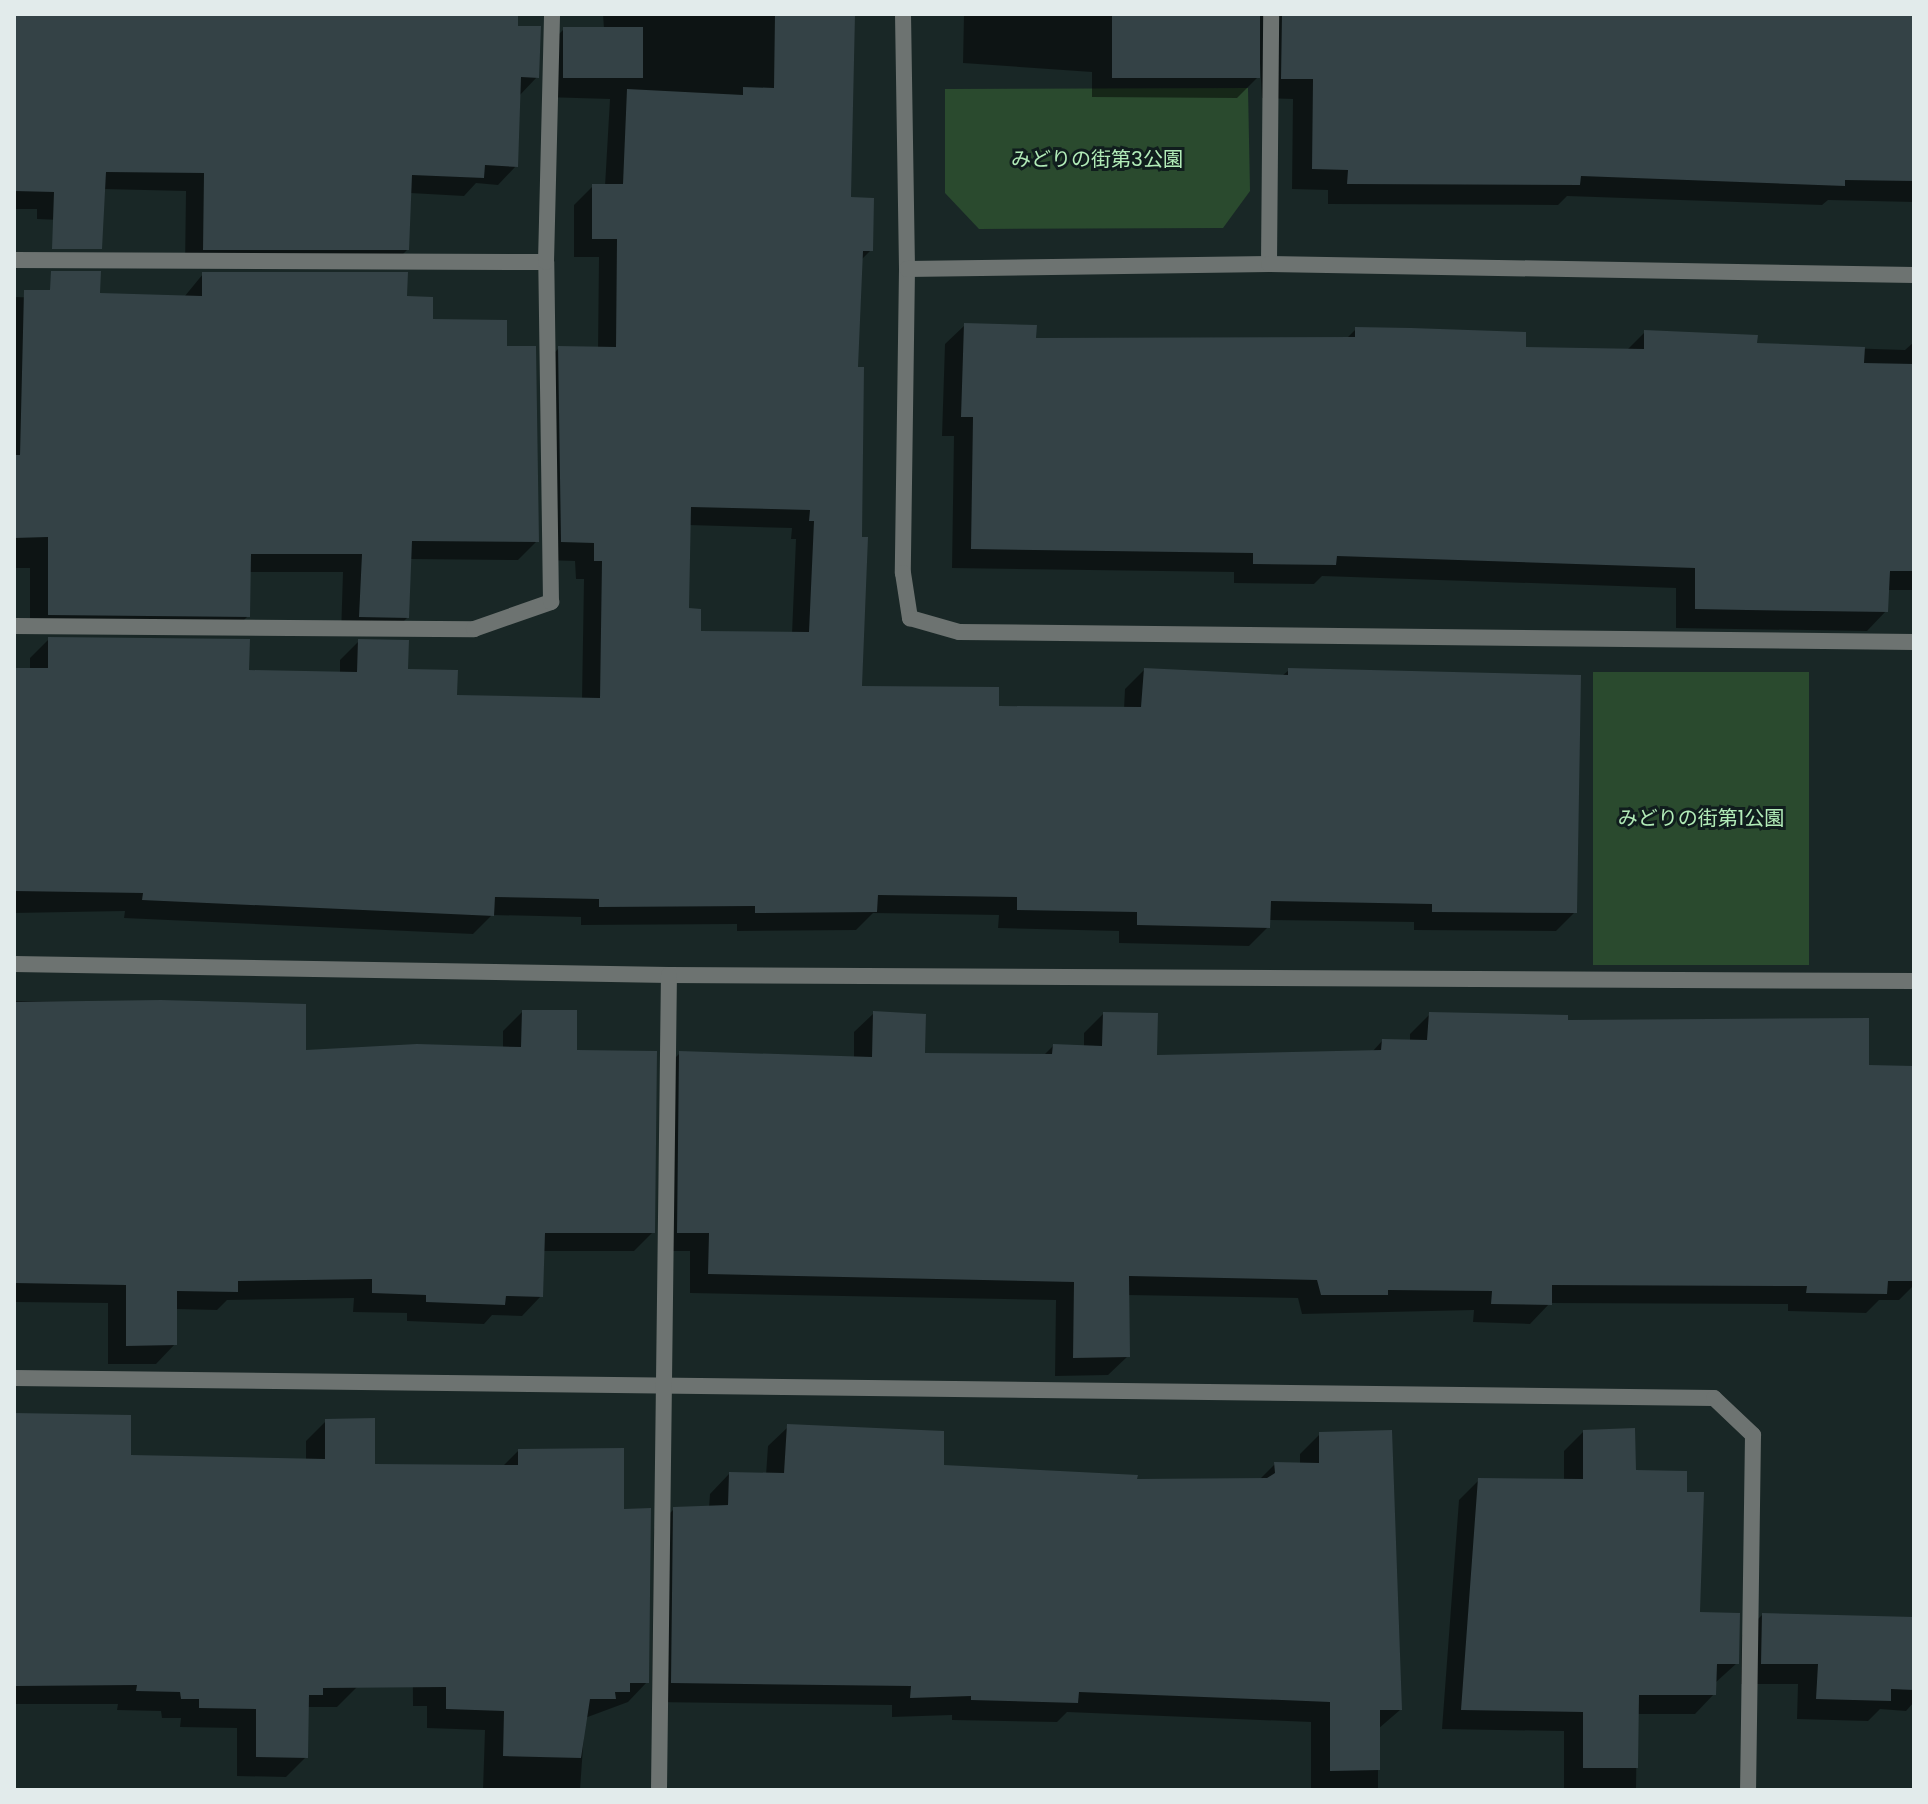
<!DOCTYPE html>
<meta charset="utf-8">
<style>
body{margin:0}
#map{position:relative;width:1928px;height:1804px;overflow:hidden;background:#192726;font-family:Poppins,"Noto Sans JP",sans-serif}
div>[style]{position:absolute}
.green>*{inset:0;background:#2a4a2e;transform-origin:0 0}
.shadow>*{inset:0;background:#0007}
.building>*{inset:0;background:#344246;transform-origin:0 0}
.street>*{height:16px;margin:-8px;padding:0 8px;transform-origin:8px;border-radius:8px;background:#6d7371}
span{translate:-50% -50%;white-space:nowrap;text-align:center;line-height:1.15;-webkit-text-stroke:6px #101d1d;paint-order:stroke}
.park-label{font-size:20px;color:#b2ecb8}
.frame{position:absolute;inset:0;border:16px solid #e2ebeb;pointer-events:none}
</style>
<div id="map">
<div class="green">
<i style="clip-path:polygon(1248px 88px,1250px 191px,1223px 228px,979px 229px,945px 193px,945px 89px)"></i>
<i style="left:1593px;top:672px;width:216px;height:293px"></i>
</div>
<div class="shadow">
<i style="clip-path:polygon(14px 14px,516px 14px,516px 28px,537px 77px,519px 96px,516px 166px,498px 185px,476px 183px,464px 196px,410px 193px,407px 250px,389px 268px,185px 267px,186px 191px,103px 189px,84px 221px,37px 219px,37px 209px,14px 209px)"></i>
<i style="clip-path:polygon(evenodd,603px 14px,852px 14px,849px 199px,871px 250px,861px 260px,856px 369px,861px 688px,997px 708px,1124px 709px,1125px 689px,1144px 670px,1282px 676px,1289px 670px,1575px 912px,1556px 931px,1414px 930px,1414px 922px,1268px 920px,1268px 927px,1249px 946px,1119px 943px,1119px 931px,998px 928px,999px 915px,873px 913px,856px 930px,737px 931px,737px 924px,581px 925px,581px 917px,492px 915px,473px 934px,124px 918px,125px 911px,14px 913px,14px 670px,30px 670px,30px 658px,49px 639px,247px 672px,340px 674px,340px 660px,359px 641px,455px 697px,582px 699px,584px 579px,576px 579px,575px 561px,543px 560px,540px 367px,559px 348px,598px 349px,599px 257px,574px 257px,574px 205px,593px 186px,605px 186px,610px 99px,543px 97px,545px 48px,564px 29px,604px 29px,603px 14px,688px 525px,792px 528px,791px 539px,796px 539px,792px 634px,699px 633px,687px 610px,688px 525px)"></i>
<i style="clip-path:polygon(964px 14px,1914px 14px,1914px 202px,1828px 200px,1822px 205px,1567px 196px,1558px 205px,1328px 204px,1328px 190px,1292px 189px,1293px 99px,1262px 98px,1258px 28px,1257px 78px,1237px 98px,1092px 97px,1092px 72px,963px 63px)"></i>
<i style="clip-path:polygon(203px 274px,405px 298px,431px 321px,505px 348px,537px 541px,518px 560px,410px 559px,408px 617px,389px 636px,341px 635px,343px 572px,249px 572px,248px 616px,229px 635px,30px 633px,30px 568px,14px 568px,14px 297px,180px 302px)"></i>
<i style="clip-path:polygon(965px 325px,1034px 340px,1346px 339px,1356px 329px,1524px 349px,1626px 351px,1645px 332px,1755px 345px,1905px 350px,1914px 342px,1914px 590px,1887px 590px,1886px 611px,1867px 631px,1676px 628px,1676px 588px,1322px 576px,1314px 584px,1234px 583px,1234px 572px,952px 568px,954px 436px,942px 436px,945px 344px)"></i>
<i style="clip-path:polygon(14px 1001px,304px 1006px,304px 1052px,503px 1049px,503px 1031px,522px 1012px,575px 1052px,653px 1232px,634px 1251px,543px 1251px,541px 1296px,522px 1316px,492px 1315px,484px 1324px,407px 1321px,407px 1313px,353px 1312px,354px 1298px,227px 1300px,217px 1310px,175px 1309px,175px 1344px,156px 1364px,108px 1364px,108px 1303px,14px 1302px)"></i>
<i style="clip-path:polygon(874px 1013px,923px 1055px,1043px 1056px,1053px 1046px,1084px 1047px,1084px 1033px,1103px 1014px,1155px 1057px,1372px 1052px,1382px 1041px,1410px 1042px,1410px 1034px,1430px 1014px,1566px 1022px,1867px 1067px,1914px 1068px,1914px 1285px,1899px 1300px,1879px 1300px,1866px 1313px,1788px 1311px,1788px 1304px,1550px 1303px,1530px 1324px,1473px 1322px,1474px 1310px,1302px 1314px,1298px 1298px,1127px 1295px,1128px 1356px,1108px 1375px,1055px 1376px,1056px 1300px,690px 1293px,690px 1251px,658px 1251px,660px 1073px,680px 1053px,854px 1058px,854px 1032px)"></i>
<i style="clip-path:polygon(14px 1415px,129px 1417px,129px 1457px,306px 1461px,306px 1441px,326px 1421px,373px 1466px,502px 1467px,518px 1451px,622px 1511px,647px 1682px,628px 1702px,585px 1718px,580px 1790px,483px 1790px,485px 1730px,427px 1728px,427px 1706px,413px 1706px,412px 1570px,357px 1687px,337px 1707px,308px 1707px,306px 1757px,286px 1777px,237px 1776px,237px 1728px,180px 1727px,181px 1718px,162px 1718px,161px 1711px,117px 1710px,118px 1704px,14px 1704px)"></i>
<i style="clip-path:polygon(788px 1427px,943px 1467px,1135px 1482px,1259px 1480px,1275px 1464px,1300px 1465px,1300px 1454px,1320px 1434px,1400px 1710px,1378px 1729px,1378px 1790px,1311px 1790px,1311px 1722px,1067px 1712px,1057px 1722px,952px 1720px,952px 1715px,892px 1717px,892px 1705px,652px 1702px,654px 1529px,674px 1509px,709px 1508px,710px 1494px,729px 1474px,766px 1475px,768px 1446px)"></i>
<i style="clip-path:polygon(1583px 1432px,1634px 1472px,1697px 1613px,1737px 1663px,1715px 1683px,1714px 1694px,1695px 1714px,1637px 1714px,1636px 1790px,1564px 1790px,1564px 1731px,1442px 1729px,1459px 1500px,1479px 1480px,1564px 1481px,1564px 1451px)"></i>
<i style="clip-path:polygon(1762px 1615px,1914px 1619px,1914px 1702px,1906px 1711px,1880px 1709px,1868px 1721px,1797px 1719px,1798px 1684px,1741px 1684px,1742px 1635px)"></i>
</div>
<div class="building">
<i style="clip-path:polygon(14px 14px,518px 14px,518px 26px,541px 26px,539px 78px,521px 77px,518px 167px,485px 165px,484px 178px,412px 175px,409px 250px,203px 250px,204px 173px,106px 172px,102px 249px,52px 249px,54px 192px,14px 191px)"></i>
<i style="clip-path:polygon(evenodd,775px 14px,855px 14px,851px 197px,874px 198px,873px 251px,863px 251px,858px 367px,864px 367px,862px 537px,868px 537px,862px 686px,999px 687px,999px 706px,1141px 707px,1144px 668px,1288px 675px,1288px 668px,1581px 675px,1577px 913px,1432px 912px,1432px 904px,1271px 901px,1270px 928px,1137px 925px,1137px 912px,1017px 910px,1017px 897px,878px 895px,877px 912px,755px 913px,755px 906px,599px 907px,599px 899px,495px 897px,494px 916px,142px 900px,143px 893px,14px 891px,14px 668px,48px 668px,48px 637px,250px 639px,249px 670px,357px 672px,358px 639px,409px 640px,408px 669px,458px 670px,457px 695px,600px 698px,602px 561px,594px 561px,594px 543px,561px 542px,558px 346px,616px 347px,617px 239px,592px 239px,592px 184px,623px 184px,627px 89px,743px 95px,743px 87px,774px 88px,775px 14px,691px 507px,810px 510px,809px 521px,814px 521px,809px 632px,701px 631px,701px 609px,689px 608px,691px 507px)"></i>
<i style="left:1112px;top:14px;width:148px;height:64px"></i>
<i style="clip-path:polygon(1282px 14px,1914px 14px,1914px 181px,1845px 180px,1845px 186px,1581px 176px,1580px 185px,1347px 184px,1348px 170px,1312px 169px,1313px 79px,1281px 79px)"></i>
<i style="left:563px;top:27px;width:80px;height:51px"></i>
<i style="clip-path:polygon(51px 271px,101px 271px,100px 293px,202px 296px,202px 272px,408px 272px,407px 296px,433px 297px,433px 319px,507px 320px,507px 346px,536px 346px,539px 542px,412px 541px,409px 618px,359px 617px,362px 554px,251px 554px,250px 617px,48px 615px,48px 537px,14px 538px,14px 455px,20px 455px,24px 290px,50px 290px)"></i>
<i style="clip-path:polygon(964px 323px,1037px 325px,1036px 338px,1355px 337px,1355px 327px,1411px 328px,1526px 332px,1526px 347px,1644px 349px,1644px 330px,1758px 335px,1757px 343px,1865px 347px,1864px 363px,1914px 364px,1914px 571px,1890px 571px,1888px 612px,1747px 610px,1695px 609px,1695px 568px,1337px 556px,1336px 565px,1253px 564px,1253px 553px,971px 549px,973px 417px,961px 417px)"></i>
<i style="clip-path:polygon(161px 1000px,306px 1004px,306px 1050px,417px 1044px,521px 1047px,522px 1010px,577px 1010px,577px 1050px,657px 1051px,655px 1233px,545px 1233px,543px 1297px,506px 1296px,505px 1305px,426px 1302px,426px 1295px,372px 1293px,372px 1279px,238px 1281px,238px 1292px,177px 1291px,177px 1345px,126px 1346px,126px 1285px,14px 1283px,14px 1002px)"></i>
<i style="clip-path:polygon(873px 1011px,926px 1014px,925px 1053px,1052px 1054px,1053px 1044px,1102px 1046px,1103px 1012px,1158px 1013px,1157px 1055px,1381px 1050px,1382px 1039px,1427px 1040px,1429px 1012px,1568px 1015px,1568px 1020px,1869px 1018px,1869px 1065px,1914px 1066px,1914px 1281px,1888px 1281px,1887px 1294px,1806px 1293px,1807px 1286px,1552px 1285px,1552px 1305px,1491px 1304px,1492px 1291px,1388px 1290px,1388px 1295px,1321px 1295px,1317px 1280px,1129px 1276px,1130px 1357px,1073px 1358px,1074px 1282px,708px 1274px,709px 1233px,677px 1233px,679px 1051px,872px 1057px)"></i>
<i style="clip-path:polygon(14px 1413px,131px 1415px,131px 1455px,325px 1459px,325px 1419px,375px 1418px,375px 1464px,518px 1465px,518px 1449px,624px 1448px,624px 1509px,651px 1508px,649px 1683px,630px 1683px,630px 1692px,615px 1692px,616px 1699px,590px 1699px,581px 1758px,503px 1756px,504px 1711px,446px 1709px,446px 1687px,323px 1688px,323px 1695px,309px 1695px,308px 1758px,256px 1757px,256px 1709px,199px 1708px,199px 1699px,181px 1699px,180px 1692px,136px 1691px,137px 1685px,16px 1686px)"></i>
<i style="clip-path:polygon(787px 1424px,944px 1431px,944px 1465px,1138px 1475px,1137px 1479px,1267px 1478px,1275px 1473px,1274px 1462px,1319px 1463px,1319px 1432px,1392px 1430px,1402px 1710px,1380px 1710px,1380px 1770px,1330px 1771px,1330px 1702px,1079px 1692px,1078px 1703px,971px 1700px,971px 1696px,910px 1698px,911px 1686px,671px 1683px,673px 1507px,728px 1505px,729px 1472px,784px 1473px)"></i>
<i style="clip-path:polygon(1635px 1428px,1636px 1470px,1687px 1471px,1687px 1492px,1704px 1492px,1700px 1612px,1740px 1613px,1739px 1664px,1717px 1664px,1716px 1695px,1639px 1695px,1638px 1768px,1583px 1768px,1583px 1712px,1461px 1710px,1478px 1478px,1583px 1479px,1583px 1430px)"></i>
<i style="clip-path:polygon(1762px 1613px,1914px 1617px,1914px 1690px,1891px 1689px,1891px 1701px,1816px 1699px,1818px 1664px,1761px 1664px)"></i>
</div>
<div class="street">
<i style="left:903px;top:14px;width:255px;rotate:89.1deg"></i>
<i style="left:907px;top:269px;width:304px;rotate:90.8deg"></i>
<i style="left:903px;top:573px;width:46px;rotate:81.2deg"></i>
<i style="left:910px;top:618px;width:51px;rotate:15.9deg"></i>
<i style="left:959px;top:632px;width:955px;rotate:0.6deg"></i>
<i style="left:14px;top:260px;width:532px;rotate:0.22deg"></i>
<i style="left:1269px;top:264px;width:250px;rotate:-89.5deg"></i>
<i style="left:907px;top:269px;width:362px;rotate:-0.8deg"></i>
<i style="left:1269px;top:264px;width:645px;rotate:0.98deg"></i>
<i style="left:14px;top:626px;width:460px;rotate:0.4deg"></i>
<i style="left:474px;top:629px;width:82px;rotate:-19.3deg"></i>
<i style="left:551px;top:602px;width:340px;rotate:-90.8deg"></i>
<i style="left:546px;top:262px;width:248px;rotate:-88.6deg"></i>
<i style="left:14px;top:964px;width:655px;rotate:0.96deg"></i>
<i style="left:669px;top:975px;width:1245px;rotate:0.28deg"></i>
<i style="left:14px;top:1378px;width:1700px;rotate:0.67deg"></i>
<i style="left:1714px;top:1398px;width:54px;rotate:43.5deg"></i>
<i style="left:1753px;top:1435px;width:355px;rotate:90.8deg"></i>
<i style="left:659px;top:1790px;width:815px;rotate:-89.3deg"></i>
</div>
<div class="park-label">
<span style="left:1097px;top:159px">みどりの街第3公園</span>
<span style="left:1701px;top:818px">みどりの街第1公園</span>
</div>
<div class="frame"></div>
</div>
